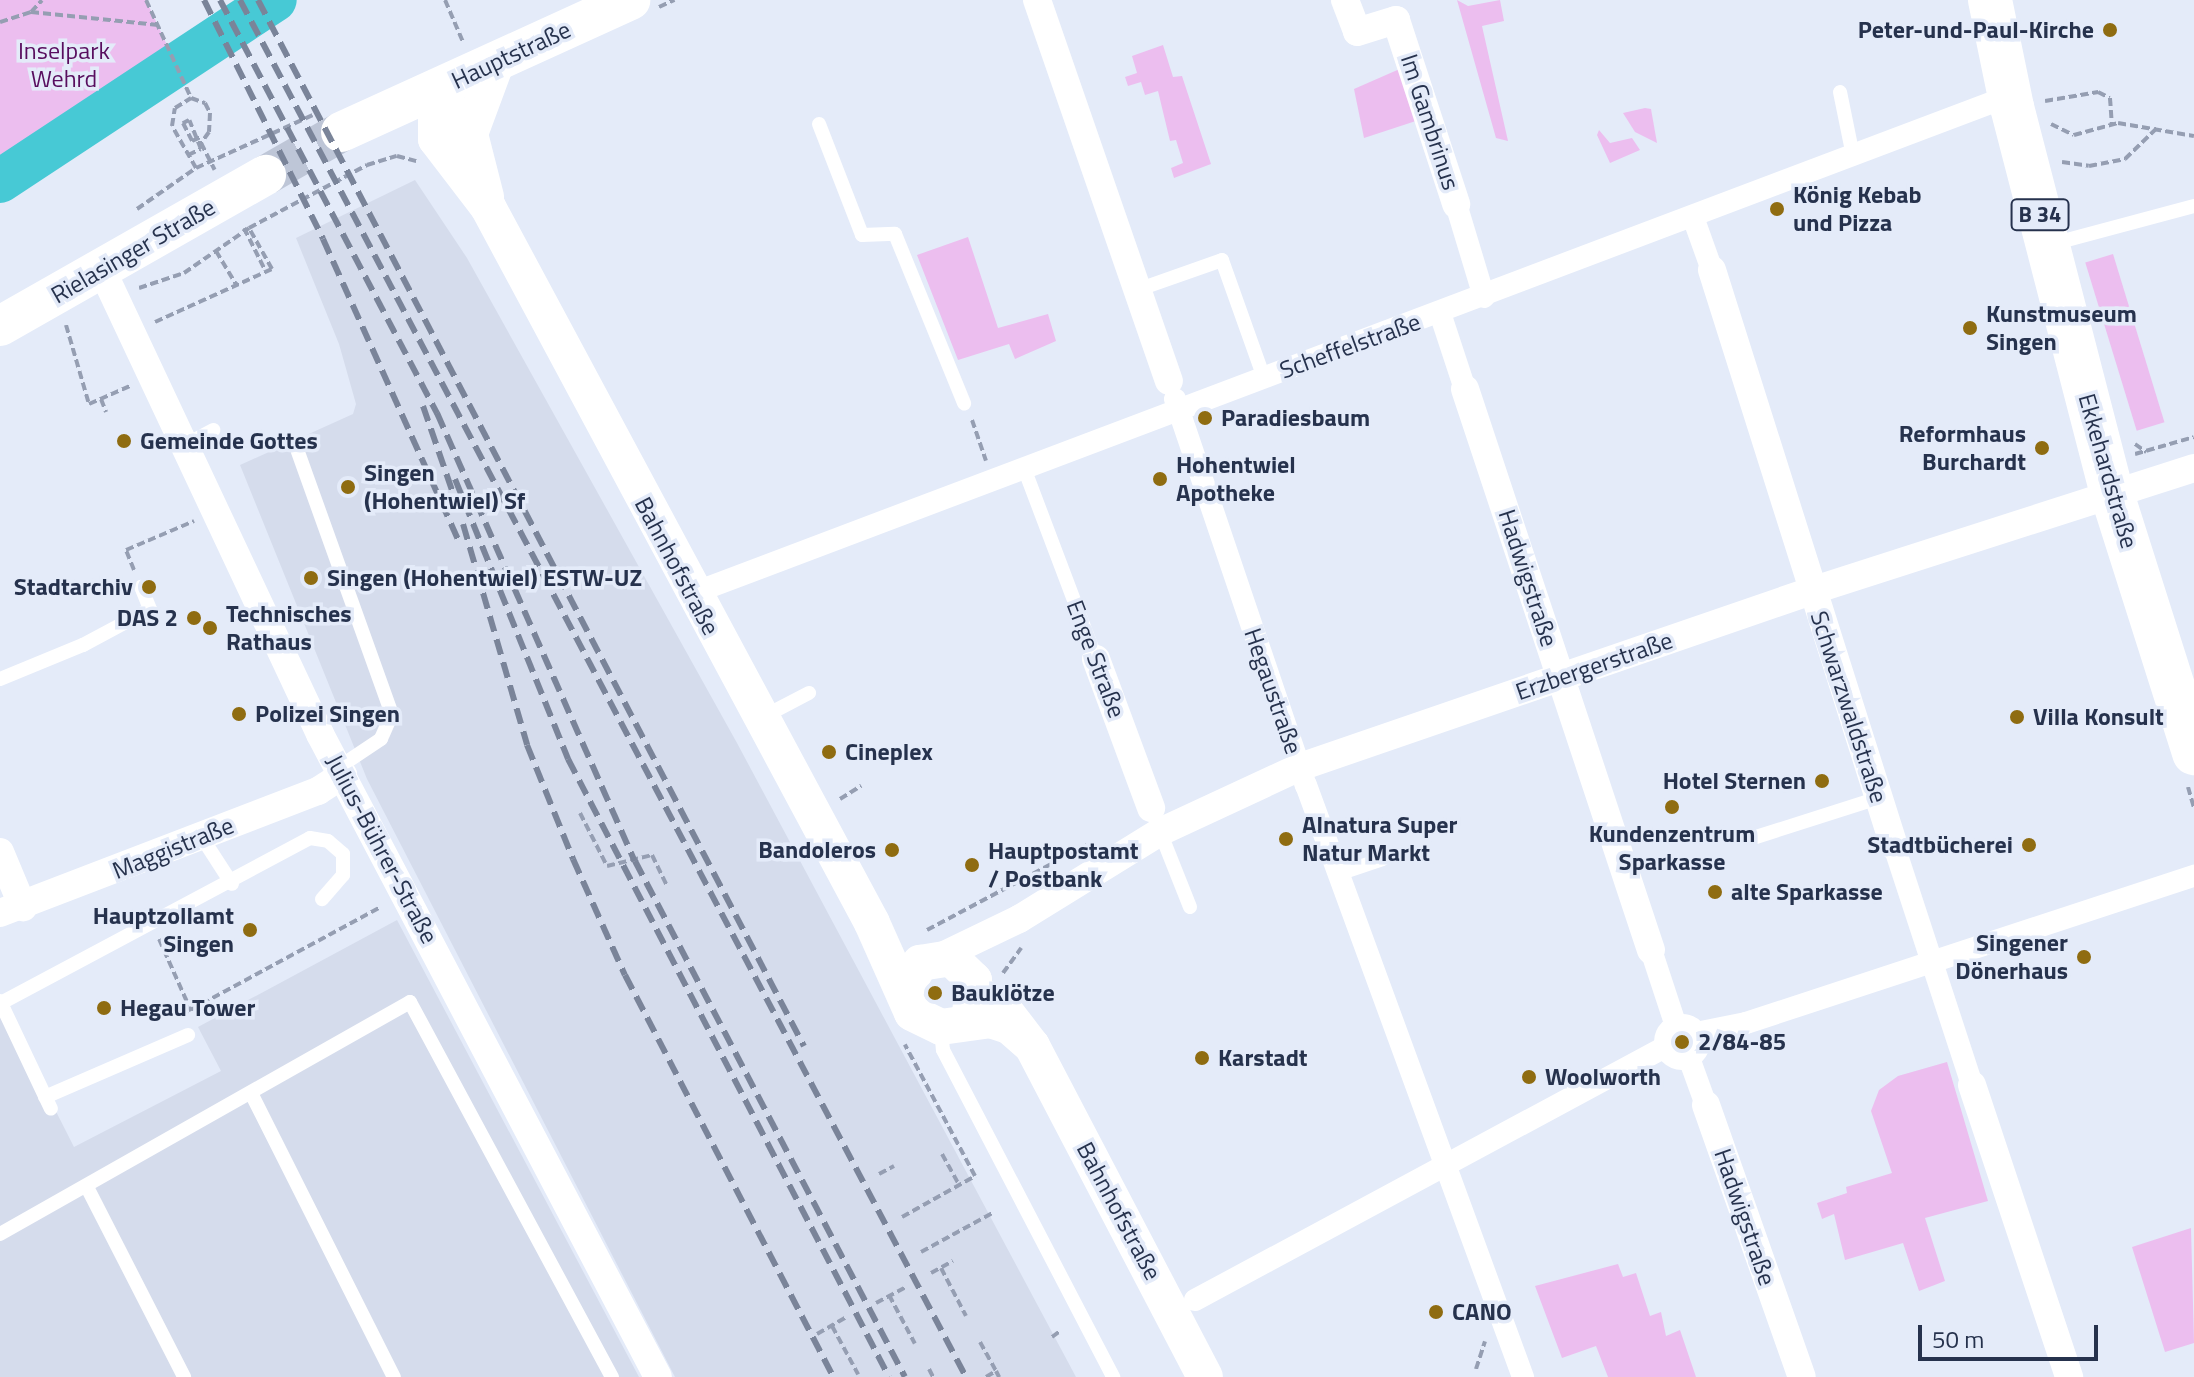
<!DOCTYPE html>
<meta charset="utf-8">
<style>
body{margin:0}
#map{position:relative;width:2194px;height:1377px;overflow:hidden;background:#e4ebf9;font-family:"Titillium Web",sans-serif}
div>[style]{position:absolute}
.built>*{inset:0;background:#d5dcec}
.green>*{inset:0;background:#ecbeef;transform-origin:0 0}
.river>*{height:44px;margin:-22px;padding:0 22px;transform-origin:22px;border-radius:22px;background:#47c9d5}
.secondary-tunnel>*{height:40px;margin-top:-20px;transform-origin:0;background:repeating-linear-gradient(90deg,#bec6d7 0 40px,transparent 0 60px)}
.path>*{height:4px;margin-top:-2px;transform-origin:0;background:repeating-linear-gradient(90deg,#959eb2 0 8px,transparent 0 12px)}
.service>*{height:14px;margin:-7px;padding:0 7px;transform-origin:7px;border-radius:7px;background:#fff}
.pedestrian>*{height:22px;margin:-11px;padding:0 11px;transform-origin:11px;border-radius:11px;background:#fff}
.pedestrian>.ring{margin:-11px;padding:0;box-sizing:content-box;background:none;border:22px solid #fff;border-radius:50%}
.minor>*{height:28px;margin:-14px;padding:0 14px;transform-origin:14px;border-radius:14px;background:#fff}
.tertiary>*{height:36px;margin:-18px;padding:0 18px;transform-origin:18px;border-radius:18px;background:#fff}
.secondary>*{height:40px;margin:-20px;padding:0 20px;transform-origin:20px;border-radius:20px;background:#fff}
.primary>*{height:44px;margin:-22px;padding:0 22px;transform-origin:22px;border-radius:22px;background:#fff}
.rail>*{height:6px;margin-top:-3px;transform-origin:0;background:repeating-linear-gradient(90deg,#7a8499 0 16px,transparent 0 24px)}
.dots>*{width:22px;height:22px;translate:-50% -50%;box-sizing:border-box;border:4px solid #e4ebf9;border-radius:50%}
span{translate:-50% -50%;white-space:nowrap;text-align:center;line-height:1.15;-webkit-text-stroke:7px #e4ebf9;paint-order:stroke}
.shield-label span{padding:2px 6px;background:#e4ebf9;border:2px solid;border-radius:6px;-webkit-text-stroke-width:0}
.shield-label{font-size:22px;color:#26324d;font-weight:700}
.poi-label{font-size:24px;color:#26324d;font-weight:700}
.right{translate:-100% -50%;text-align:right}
.left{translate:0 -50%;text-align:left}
.park-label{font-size:24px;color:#580e5f}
.street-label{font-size:24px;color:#26324d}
.scale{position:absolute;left:1918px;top:1325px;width:180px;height:36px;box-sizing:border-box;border:4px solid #26324d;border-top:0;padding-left:10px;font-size:24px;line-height:28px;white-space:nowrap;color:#26324d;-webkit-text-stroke:6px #e4ebf9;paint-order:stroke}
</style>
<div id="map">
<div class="built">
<i style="clip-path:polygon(415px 180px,467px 258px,737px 743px,1076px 1377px,675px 1377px,367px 779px,240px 465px,353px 414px,356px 404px,339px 344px,296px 238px)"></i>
<i style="clip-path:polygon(397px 920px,639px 1377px,0 1377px,0 1001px,74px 1147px,221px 1071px,198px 1027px)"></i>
</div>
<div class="green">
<i style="clip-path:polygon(0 0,146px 0,166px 43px,171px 71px,0 181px)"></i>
<i style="clip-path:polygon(1457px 0,1468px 6px,1500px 0,1504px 21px,1482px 26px,1508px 141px,1496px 138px)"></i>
<i style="clip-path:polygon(1163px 45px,1173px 77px,1182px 76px,1211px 164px,1174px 178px,1171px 168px,1183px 163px,1176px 140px,1170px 141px,1158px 91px,1145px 95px,1141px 82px,1128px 86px,1125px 77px,1137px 73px,1132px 56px)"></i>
<i style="clip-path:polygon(1411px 64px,1428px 117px,1364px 138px,1354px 89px)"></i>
<i style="clip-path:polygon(1645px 108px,1651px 109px,1657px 143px,1635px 132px,1623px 113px)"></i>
<i style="clip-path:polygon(1599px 130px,1610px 143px,1632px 138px,1640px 150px,1610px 163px,1597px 135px)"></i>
<i style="clip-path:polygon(968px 237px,998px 328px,1048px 314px,1056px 341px,1015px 359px,1009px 344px,958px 360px,917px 255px)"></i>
<i style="left:2113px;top:254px;width:176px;height:29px;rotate:73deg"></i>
<i style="clip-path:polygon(1947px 1062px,1988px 1201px,1925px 1218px,1945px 1281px,1919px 1291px,1903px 1243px,1845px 1260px,1834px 1214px,1822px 1219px,1817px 1203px,1847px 1193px,1846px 1187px,1892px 1173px,1871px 1111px,1879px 1090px,1898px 1076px)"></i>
<i style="clip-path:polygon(2191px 1228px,2194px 1343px,2165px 1352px,2132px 1247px)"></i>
<i style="clip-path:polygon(1618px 1264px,1623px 1277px,1636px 1273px,1650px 1316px,1661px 1312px,1666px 1336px,1680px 1330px,1696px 1377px,1608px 1377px,1596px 1346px,1562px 1358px,1535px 1286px)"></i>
</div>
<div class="river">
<i style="left:0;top:181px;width:329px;rotate:-33.4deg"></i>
</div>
<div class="secondary-tunnel">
<i style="left:266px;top:175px;width:86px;rotate:-29.8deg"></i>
</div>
<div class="path">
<i style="left:146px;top:0;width:108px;rotate:65.3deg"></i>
<i style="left:445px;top:0;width:46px;rotate:66.8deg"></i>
<i style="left:659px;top:7px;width:17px;rotate:-25deg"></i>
<i style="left:31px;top:12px;width:128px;rotate:5.8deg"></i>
<i style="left:0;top:22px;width:33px;rotate:-18deg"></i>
<i style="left:31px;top:12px;width:16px;rotate:-47deg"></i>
<i style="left:2045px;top:101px;width:54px;rotate:-9.6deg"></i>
<i style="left:2098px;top:92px;width:13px;rotate:27deg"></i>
<i style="left:2110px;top:98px;width:26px;rotate:86deg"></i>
<i style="left:2051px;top:124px;width:25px;rotate:26deg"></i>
<i style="left:2074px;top:135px;width:46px;rotate:-15.3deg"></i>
<i style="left:2118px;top:123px;width:77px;rotate:9.7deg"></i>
<i style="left:188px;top:155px;width:14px;rotate:-25deg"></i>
<i style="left:201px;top:149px;width:31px;rotate:-112deg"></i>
<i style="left:189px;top:120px;width:7px;rotate:153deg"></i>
<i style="left:183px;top:123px;width:20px;rotate:63deg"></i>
<i style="left:192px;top:141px;width:10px;rotate:-24deg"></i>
<i style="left:2062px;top:162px;width:27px;rotate:8deg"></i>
<i style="left:2089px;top:166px;width:37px;rotate:-11deg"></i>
<i style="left:2125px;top:159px;width:45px;rotate:-44.1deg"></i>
<i style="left:196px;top:168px;width:48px;rotate:-119.7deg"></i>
<i style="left:172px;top:126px;width:18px;rotate:-81deg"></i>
<i style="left:175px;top:108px;width:19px;rotate:-32deg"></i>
<i style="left:191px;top:98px;width:15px;rotate:20deg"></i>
<i style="left:205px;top:103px;width:11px;rotate:63deg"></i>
<i style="left:210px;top:113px;width:19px;rotate:93deg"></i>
<i style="left:209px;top:132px;width:14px;rotate:126deg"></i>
<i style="left:201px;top:143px;width:30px;rotate:63deg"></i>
<i style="left:137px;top:209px;width:72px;rotate:-34.8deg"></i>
<i style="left:196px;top:168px;width:128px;rotate:-24.4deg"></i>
<i style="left:244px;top:228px;width:49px;rotate:63.4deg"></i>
<i style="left:216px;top:251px;width:41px;rotate:59deg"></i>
<i style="left:139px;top:288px;width:47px;rotate:-18.4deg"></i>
<i style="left:184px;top:273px;width:79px;rotate:-34.7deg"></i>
<i style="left:249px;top:228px;width:134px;rotate:-28.1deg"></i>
<i style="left:367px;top:165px;width:31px;rotate:-17deg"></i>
<i style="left:397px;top:156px;width:20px;rotate:15deg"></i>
<i style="left:155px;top:322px;width:128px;rotate:-24.4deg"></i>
<i style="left:272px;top:269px;width:47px;rotate:-119.3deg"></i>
<i style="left:66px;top:325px;width:82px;rotate:73.8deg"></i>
<i style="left:89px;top:404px;width:45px;rotate:-23.7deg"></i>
<i style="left:101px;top:399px;width:14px;rotate:69deg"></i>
<i style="left:972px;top:420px;width:43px;rotate:71.1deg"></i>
<i style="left:2135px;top:444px;width:14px;rotate:36deg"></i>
<i style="left:2135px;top:454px;width:61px;rotate:-16.1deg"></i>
<i style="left:134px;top:570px;width:22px;rotate:-112deg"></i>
<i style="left:126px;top:550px;width:74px;rotate:-23.1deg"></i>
<i style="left:2188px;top:787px;width:22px;rotate:74deg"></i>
<i style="left:840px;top:799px;width:25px;rotate:-32deg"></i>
<i style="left:580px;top:813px;width:59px;rotate:63deg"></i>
<i style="left:607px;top:866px;width:46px;rotate:-13.7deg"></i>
<i style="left:652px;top:855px;width:34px;rotate:64deg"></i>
<i style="left:927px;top:930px;width:181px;rotate:-28deg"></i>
<i style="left:159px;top:939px;width:79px;rotate:66deg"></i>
<i style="left:1003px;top:973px;width:31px;rotate:-54deg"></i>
<i style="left:181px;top:1015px;width:227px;rotate:-28.4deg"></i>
<i style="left:942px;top:1154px;width:35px;rotate:61deg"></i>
<i style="left:879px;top:1174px;width:17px;rotate:-28deg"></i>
<i style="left:902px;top:1217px;width:84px;rotate:-29.3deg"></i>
<i style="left:975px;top:1176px;width:149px;rotate:-118.1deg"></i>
<i style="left:921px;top:1252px;width:83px;rotate:-28.7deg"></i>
<i style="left:941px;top:1268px;width:54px;rotate:62.5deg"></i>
<i style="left:931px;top:1273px;width:25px;rotate:-29deg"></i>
<i style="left:889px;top:1295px;width:55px;rotate:62deg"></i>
<i style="left:876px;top:1303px;width:34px;rotate:-28deg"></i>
<i style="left:832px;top:1326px;width:55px;rotate:61.6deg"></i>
<i style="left:817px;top:1334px;width:34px;rotate:-30deg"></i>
<i style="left:1052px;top:1337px;width:9px;rotate:-36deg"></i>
<i style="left:980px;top:1342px;width:33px;rotate:61deg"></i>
<i style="left:929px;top:1369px;width:9px;rotate:63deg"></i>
<i style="left:1476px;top:1369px;width:29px;rotate:-72deg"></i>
<i style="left:986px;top:1377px;width:12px;rotate:-31deg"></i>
<i style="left:996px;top:1371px;width:7px;rotate:63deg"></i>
</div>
<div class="service">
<i style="left:1840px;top:92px;width:65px;rotate:78.5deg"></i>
<i style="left:819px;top:124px;width:119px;rotate:68.8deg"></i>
<i style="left:862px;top:235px;width:33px;rotate:-2deg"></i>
<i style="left:895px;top:234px;width:183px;rotate:67.8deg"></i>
<i style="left:2052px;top:244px;width:147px;rotate:-15deg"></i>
<i style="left:1137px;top:290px;width:90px;rotate:-19.4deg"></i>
<i style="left:1222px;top:260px;width:125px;rotate:70.4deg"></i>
<i style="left:187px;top:444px;width:30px;rotate:-28deg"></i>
<i style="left:298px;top:452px;width:278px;rotate:70.3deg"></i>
<i style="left:392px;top:714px;width:27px;rotate:114deg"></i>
<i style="left:381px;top:739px;width:50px;rotate:146.3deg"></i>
<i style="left:1024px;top:468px;width:204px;rotate:69.3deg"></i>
<i style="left:0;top:679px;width:90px;rotate:-22.3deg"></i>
<i style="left:83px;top:645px;width:76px;rotate:-28.2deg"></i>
<i style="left:150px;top:609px;width:24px;rotate:-112deg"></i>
<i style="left:763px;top:717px;width:52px;rotate:-27.6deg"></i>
<i style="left:1159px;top:829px;width:84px;rotate:68.3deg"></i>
<i style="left:201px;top:836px;width:57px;rotate:57.1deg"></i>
<i style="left:1756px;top:837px;width:128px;rotate:-17.7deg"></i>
<i style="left:1338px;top:874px;width:47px;rotate:-18.4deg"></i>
<i style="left:0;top:1001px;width:119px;rotate:64.7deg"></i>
<i style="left:1px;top:1003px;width:350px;rotate:-28.1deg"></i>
<i style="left:310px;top:838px;width:18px;rotate:9deg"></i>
<i style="left:328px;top:841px;width:20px;rotate:41deg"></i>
<i style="left:343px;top:854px;width:21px;rotate:90deg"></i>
<i style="left:343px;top:875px;width:32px;rotate:131deg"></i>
<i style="left:941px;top:1028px;width:22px;rotate:85deg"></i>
<i style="left:943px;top:1050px;width:369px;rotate:62.5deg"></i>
<i style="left:251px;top:1093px;width:318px;rotate:63.3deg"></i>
<i style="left:45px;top:1097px;width:156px;rotate:-23.4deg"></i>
<i style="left:88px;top:1189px;width:211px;rotate:62.9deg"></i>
<i style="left:0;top:1234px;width:471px;rotate:-29.5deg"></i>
<i style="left:410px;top:1002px;width:426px;rotate:61.7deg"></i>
</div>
<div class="pedestrian">
<i style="left:1456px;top:204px;width:97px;rotate:73.2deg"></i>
<i style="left:1693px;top:217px;width:56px;rotate:70.3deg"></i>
<i style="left:1440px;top:313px;width:80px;rotate:71.8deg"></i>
<i style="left:1175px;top:399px;width:408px;rotate:71.3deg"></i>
<i style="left:1306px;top:785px;width:631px;rotate:69.87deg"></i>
<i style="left:691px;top:594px;width:1409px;rotate:-20.7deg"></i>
<i style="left:1894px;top:846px;width:251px;rotate:71.9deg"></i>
<i style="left:1651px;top:950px;width:80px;rotate:71.8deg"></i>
<i class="ring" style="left:1665px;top:1025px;width:12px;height:12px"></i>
<i style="left:1696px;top:1033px;width:51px;rotate:-11.3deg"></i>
<i style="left:1746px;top:1023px;width:472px;rotate:-18.2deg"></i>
<i style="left:1689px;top:1058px;width:50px;rotate:70.1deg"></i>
<i style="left:1195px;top:1300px;width:534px;rotate:-28.29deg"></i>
</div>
<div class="minor">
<i style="left:1037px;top:0;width:403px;rotate:70.9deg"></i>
<i style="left:1345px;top:0;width:34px;rotate:69deg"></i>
<i style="left:1357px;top:32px;width:41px;rotate:-17.1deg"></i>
<i style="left:1396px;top:20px;width:194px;rotate:71.9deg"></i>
<i style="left:102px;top:270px;width:513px;rotate:64.83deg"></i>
<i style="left:320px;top:734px;width:726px;rotate:62.27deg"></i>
<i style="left:1712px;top:270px;width:604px;rotate:72.46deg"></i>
<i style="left:1465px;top:389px;width:591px;rotate:71.66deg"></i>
<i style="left:1096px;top:659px;width:159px;rotate:69.7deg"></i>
<i style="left:0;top:852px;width:60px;rotate:67.3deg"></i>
<i style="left:0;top:913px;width:341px;rotate:-21deg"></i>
<i style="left:318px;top:791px;width:30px;rotate:-33deg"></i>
<i style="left:940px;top:957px;width:88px;rotate:-25.7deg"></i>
<i style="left:1019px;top:919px;width:166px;rotate:-31.7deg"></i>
<i style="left:1160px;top:832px;width:154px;rotate:-24.9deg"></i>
<i style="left:1300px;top:767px;width:540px;rotate:-19deg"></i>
<i style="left:1811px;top:591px;width:402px;rotate:-17.8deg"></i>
<i style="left:1972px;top:1085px;width:308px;rotate:71.6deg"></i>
<i style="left:1706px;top:1105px;width:288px;rotate:70.6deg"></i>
</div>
<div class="tertiary">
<i style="left:436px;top:91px;width:48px;rotate:90deg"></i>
<i style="left:436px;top:139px;width:86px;rotate:52.6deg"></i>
<i style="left:488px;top:207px;width:812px;rotate:61.79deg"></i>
<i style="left:872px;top:923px;width:98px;rotate:66deg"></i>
<i style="left:912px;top:1013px;width:32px;rotate:26deg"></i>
<i style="left:941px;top:1027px;width:49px;rotate:-8.1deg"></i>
<i style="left:990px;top:1020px;width:20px;rotate:18deg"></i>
<i style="left:1009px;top:1026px;width:30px;rotate:41deg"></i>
<i style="left:436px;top:91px;width:55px;rotate:51.7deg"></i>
<i style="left:470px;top:134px;width:65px;rotate:75.7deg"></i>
<i style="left:470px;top:134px;width:78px;rotate:-69.7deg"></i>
<i style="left:905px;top:991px;width:32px;rotate:-62deg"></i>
<i style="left:920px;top:963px;width:31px;rotate:-9deg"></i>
<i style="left:951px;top:958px;width:32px;rotate:44deg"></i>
<i style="left:974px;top:980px;width:31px;rotate:97deg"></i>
<i style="left:976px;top:992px;width:35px;rotate:33deg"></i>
<i style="left:1005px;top:1011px;width:44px;rotate:52.4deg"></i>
<i style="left:1032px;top:1046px;width:373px;rotate:62.4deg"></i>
</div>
<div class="secondary">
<i style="left:341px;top:132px;width:318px;rotate:-24.5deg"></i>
<i style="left:0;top:326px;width:306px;rotate:-29.6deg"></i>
</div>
<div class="primary">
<i style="left:1990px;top:0;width:109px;rotate:78.4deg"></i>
<i style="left:2012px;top:107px;width:400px;rotate:75.5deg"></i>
<i style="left:2112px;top:494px;width:272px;rotate:72.4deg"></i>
</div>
<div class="rail">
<i style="left:204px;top:0;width:267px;rotate:63.5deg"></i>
<i style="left:323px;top:239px;width:331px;rotate:65.8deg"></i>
<i style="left:220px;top:0;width:467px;rotate:62.3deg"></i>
<i style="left:437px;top:413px;width:490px;rotate:66.2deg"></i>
<i style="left:635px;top:861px;width:582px;rotate:62.38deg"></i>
<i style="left:240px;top:0;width:1557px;rotate:62.2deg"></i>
<i style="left:258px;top:0;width:1180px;rotate:62.44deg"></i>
<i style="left:423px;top:406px;width:92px;rotate:71deg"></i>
<i style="left:455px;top:479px;width:302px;rotate:68deg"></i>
<i style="left:568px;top:759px;width:696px;rotate:62.55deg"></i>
<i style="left:463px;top:524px;width:230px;rotate:73.8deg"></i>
<i style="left:527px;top:745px;width:123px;rotate:68deg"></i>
<i style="left:573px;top:859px;width:127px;rotate:65.9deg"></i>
<i style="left:625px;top:975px;width:453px;rotate:62.6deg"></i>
</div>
<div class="dots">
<i style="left:2110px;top:30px;background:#8f6c11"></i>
<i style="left:1777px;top:209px;background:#8f6c11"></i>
<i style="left:1970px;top:328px;background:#8f6c11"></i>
<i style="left:1205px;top:418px;background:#8f6c11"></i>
<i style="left:124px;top:441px;background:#8f6c11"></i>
<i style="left:2042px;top:448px;background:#8f6c11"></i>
<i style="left:1160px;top:479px;background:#8f6c11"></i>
<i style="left:348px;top:487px;background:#8f6c11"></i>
<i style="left:311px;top:578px;background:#8f6c11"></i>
<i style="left:149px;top:587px;background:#8f6c11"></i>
<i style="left:194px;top:618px;background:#8f6c11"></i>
<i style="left:210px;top:628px;background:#8f6c11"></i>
<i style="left:239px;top:714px;background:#8f6c11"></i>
<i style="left:2017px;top:717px;background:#8f6c11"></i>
<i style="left:829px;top:752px;background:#8f6c11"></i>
<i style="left:1822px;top:781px;background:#8f6c11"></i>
<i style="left:1672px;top:807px;background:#8f6c11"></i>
<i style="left:1286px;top:839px;background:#8f6c11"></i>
<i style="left:2029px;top:845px;background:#8f6c11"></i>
<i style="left:892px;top:850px;background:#8f6c11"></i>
<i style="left:972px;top:865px;background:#8f6c11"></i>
<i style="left:1715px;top:892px;background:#8f6c11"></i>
<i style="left:250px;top:930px;background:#8f6c11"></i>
<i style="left:2084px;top:957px;background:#8f6c11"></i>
<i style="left:935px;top:993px;background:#8f6c11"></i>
<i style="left:104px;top:1008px;background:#8f6c11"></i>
<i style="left:1682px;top:1042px;background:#8f6c11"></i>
<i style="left:1202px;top:1058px;background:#8f6c11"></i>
<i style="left:1529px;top:1077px;background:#8f6c11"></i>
<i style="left:1436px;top:1312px;background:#8f6c11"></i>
</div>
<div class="shield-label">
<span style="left:2040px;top:215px">B 34</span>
</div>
<div class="poi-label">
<span class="right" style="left:2094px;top:30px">Peter-und-Paul-Kirche</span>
<span class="left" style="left:1793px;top:209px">König Kebab<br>und Pizza</span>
<span class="left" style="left:1986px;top:328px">Kunstmuseum<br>Singen</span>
<span class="left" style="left:1221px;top:418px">Paradiesbaum</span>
<span class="right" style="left:2026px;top:448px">Reformhaus<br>Burchardt</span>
<span class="left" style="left:140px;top:441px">Gemeinde Gottes</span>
<span class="left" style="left:1176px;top:479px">Hohentwiel<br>Apotheke</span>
<span class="left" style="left:364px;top:487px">Singen<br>(Hohentwiel) Sf</span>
<span class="left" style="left:327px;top:578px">Singen (Hohentwiel) ESTW-UZ</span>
<span class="right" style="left:133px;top:587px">Stadtarchiv</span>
<span class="left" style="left:226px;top:628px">Technisches<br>Rathaus</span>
<span class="right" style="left:178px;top:618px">DAS 2</span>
<span class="left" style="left:255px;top:714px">Polizei Singen</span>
<span class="left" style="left:2033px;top:717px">Villa Konsult</span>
<span class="left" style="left:845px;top:752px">Cineplex</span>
<span class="right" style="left:1806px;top:781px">Hotel Sternen</span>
<span class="left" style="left:1302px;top:839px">Alnatura Super<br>Natur Markt</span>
<span style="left:1672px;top:848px">Kundenzentrum<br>Sparkasse</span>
<span class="right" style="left:2013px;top:845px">Stadtbücherei</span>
<span class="right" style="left:876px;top:850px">Bandoleros</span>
<span class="left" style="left:988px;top:865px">Hauptpostamt<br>/ Postbank</span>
<span class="left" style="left:1731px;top:892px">alte Sparkasse</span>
<span class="right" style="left:234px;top:930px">Hauptzollamt<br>Singen</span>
<span class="right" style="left:2068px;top:957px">Singener<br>Dönerhaus</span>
<span class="left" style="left:951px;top:993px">Bauklötze</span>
<span class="left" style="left:120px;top:1008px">Hegau Tower</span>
<span class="left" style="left:1698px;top:1042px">2/84-85</span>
<span class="left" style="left:1218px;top:1058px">Karstadt</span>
<span class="left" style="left:1545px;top:1077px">Woolworth</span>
<span class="left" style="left:1452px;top:1312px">CANO</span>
</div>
<div class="park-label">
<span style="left:64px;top:65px">Inselpark<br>Wehrd</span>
</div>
<div class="street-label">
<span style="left:511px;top:55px;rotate:-25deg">Hauptstraße</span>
<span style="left:1430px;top:122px;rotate:72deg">Im Gambrinus</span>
<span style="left:133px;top:251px;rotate:-30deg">Rielasinger Straße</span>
<span style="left:1350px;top:346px;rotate:-20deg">Scheffelstraße</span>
<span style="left:2108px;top:471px;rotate:74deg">Ekkehardstraße</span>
<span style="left:677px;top:566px;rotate:62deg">Bahnhofstraße</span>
<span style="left:1528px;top:578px;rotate:72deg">Hadwigstraße</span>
<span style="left:1096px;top:659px;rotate:69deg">Enge Straße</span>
<span style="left:1594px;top:666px;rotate:-19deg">Erzbergerstraße</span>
<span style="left:1273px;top:691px;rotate:71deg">Hegaustraße</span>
<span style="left:1849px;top:707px;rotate:72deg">Schwarzwaldstraße</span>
<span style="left:173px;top:848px;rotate:-22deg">Maggistraße</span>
<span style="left:382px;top:849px;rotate:62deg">Julius-Bührer-Straße</span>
<span style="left:1119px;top:1211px;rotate:62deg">Bahnhofstraße</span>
<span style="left:1745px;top:1217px;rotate:71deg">Hadwigstraße</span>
</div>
<div class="scale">50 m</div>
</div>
